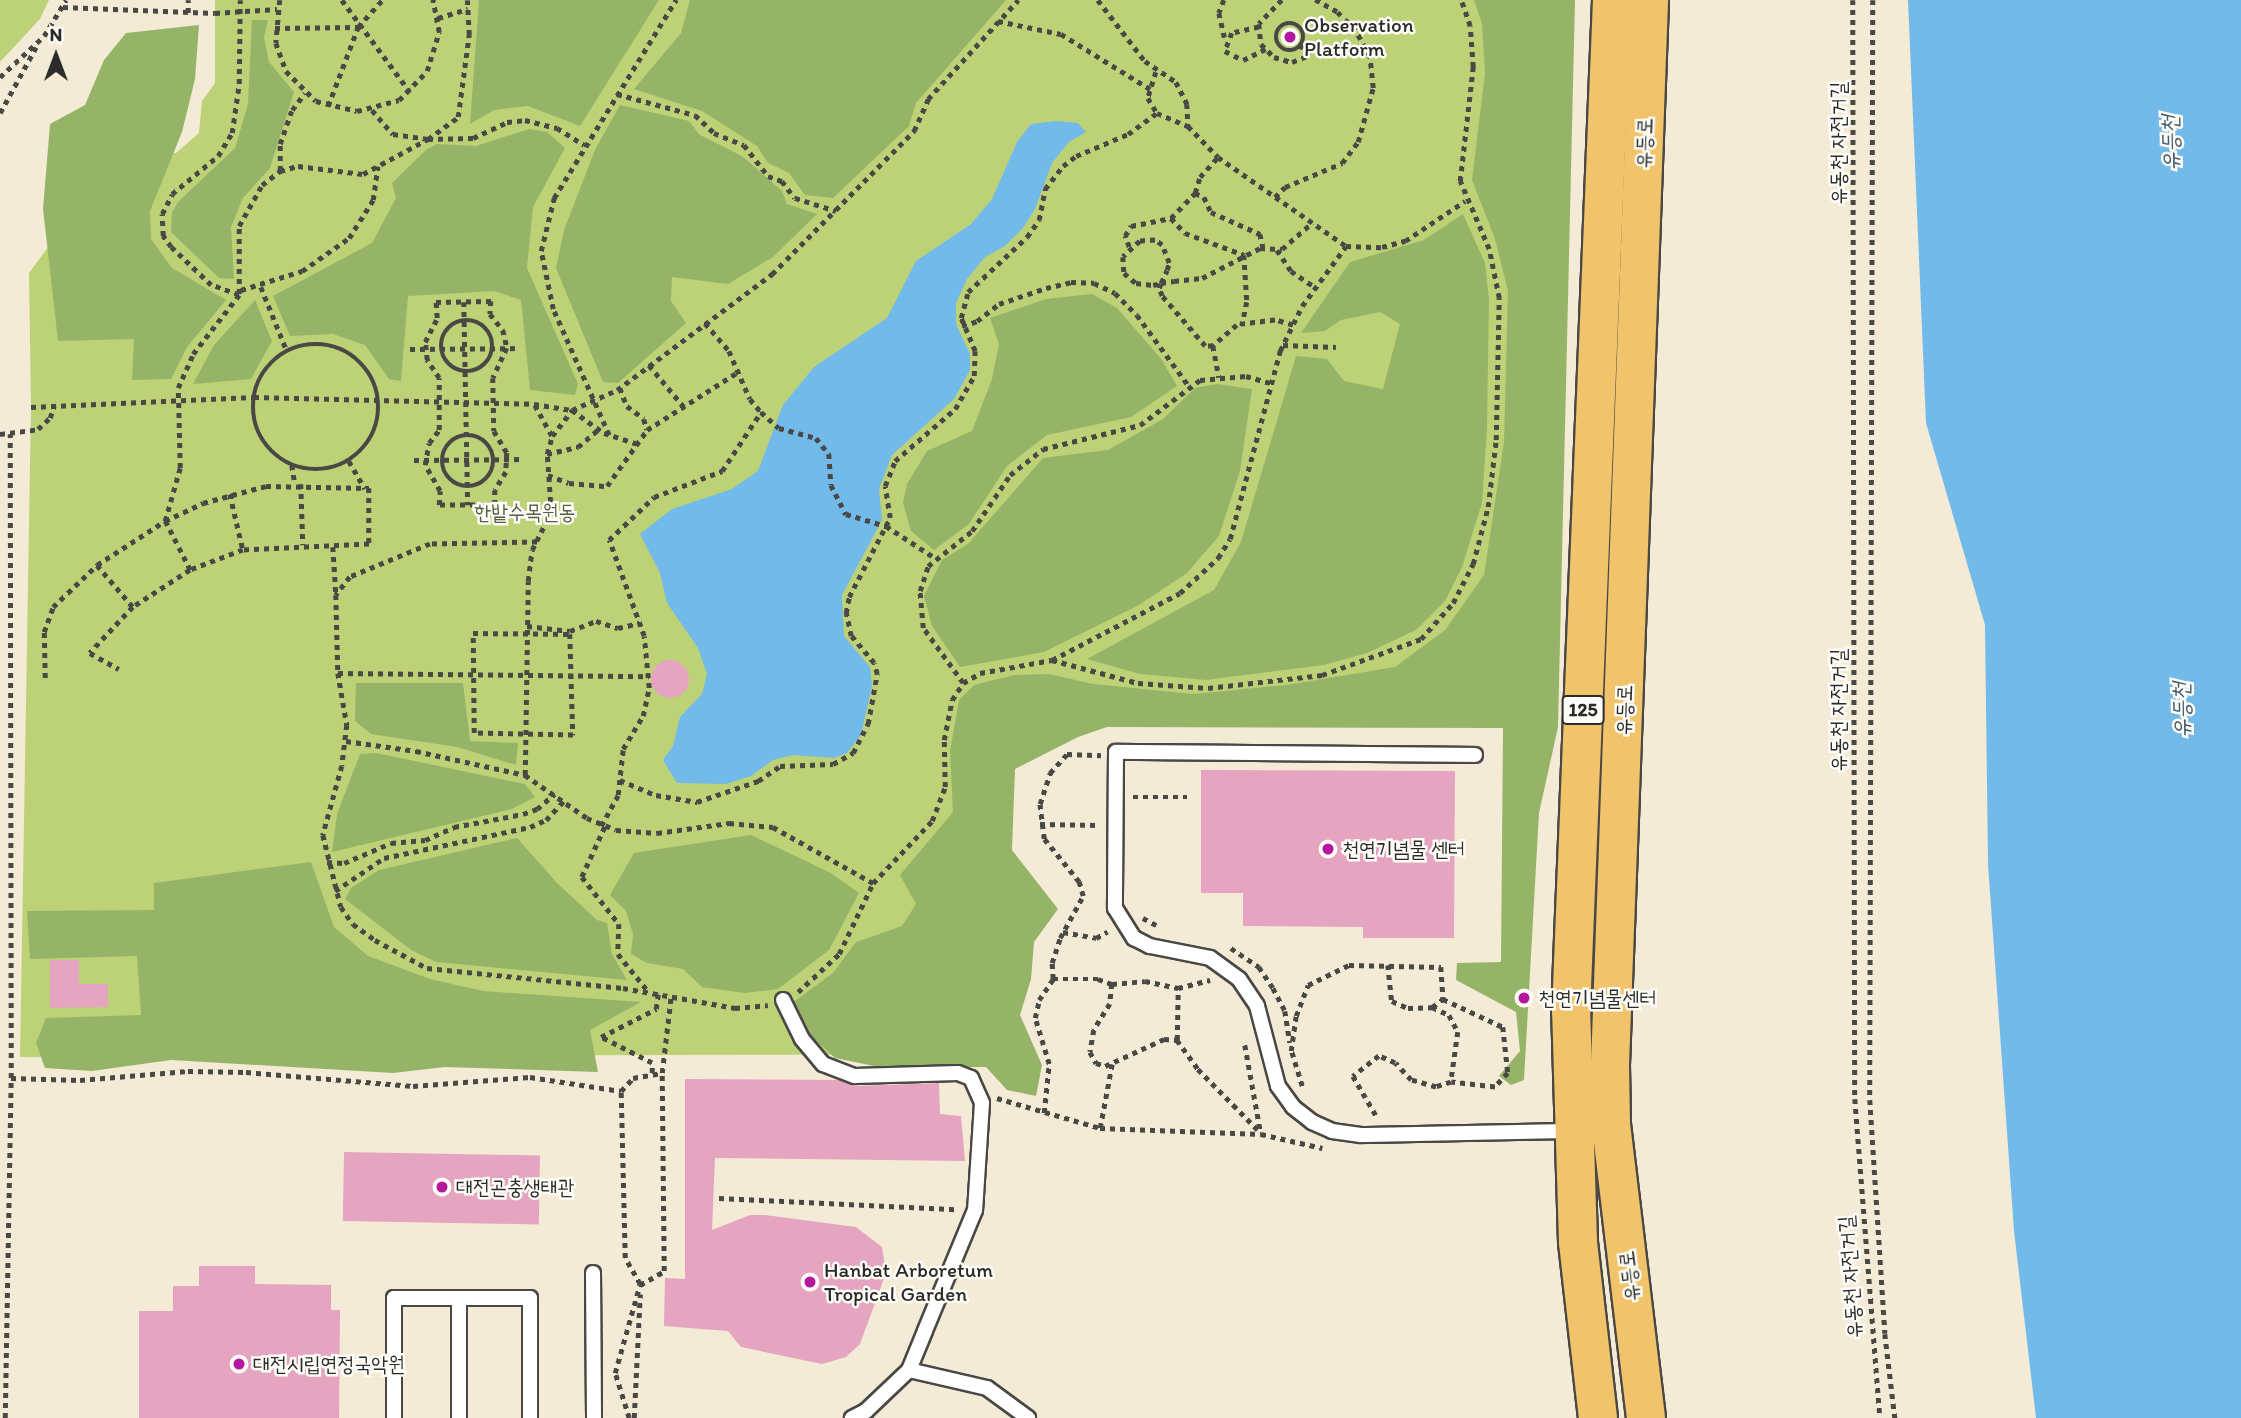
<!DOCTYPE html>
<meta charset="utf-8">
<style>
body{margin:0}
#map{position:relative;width:2241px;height:1418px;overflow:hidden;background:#f4ebd6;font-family:Itim,"Poor Story",sans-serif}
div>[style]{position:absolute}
.green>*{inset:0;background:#bdd276}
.forest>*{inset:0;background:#96b467}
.water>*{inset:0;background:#71bae9}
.building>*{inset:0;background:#e5a4c0;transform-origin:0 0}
.round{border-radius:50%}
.path>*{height:4.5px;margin-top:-2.25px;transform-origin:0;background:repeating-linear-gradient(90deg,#494845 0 5px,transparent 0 10px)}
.path>.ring{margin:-2.25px;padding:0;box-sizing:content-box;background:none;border:4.5px solid #494845;border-radius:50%}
.roads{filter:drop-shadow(2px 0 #494845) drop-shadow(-2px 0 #494845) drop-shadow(0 2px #494845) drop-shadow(0 -2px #494845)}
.lane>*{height:14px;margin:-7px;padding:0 7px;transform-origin:7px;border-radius:7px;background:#fff}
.primary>*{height:38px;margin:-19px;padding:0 19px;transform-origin:19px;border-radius:19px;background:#f1c36a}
.dots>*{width:19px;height:19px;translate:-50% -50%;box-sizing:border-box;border:4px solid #fdfcf7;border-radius:50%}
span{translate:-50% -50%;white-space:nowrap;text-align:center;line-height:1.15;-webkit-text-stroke:5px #fdfcf7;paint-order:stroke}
.shield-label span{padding:2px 5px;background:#fdfcf7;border:2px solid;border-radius:5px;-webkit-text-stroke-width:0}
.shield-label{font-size:19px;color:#2b2b2b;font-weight:700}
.poi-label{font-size:21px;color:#2b2b2b}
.left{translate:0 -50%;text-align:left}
.street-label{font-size:21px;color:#2b2b2b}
.park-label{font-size:21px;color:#575d42}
.water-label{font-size:23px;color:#445d6e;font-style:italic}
.north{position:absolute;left:21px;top:21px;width:70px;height:70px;-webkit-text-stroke:5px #fdfcf7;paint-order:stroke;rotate:0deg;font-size:19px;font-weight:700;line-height:28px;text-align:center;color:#2b2b2b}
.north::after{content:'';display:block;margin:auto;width:24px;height:32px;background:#2b2b2b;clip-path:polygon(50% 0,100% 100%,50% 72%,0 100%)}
</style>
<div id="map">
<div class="green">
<i style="clip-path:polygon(0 0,49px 0,40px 19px,0 62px)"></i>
<i style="clip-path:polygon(215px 0,1563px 0,1547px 721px,973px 722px,970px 1054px,20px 1057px,31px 407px,29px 273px,57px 235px,161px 152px,176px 153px,199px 133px,202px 101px,215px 83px)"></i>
</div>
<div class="forest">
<i style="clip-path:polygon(479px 0,659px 0,580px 126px,528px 106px,494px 110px,470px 124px)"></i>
<i style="clip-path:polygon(690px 0,1006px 0,916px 103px,909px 126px,833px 198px,805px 195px,789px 173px,768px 163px,757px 146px,702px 111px,634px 89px,681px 33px)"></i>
<i style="clip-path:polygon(1474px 0,1575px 0,1558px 727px,1539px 813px,1524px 1080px,1511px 1085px,1499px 1076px,1520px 1051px,1516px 1012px,1456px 980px,1457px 963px,1501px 962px,1503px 728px,1107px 727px,1078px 737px,1015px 769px,1012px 850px,1058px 909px,1034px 942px,1031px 979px,1020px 1015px,1042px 1065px,1036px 1096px,1007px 1090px,986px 1067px,879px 1067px,835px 1058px,808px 1033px,791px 1004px,833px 973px,856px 942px,902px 926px,916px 904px,900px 875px,953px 812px,950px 751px,959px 700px,974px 685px,1014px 675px,1049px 674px,1093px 684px,1193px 694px,1286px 685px,1395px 667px,1445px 630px,1484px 575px,1504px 442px,1508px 291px,1495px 239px,1472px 180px,1485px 73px,1482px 24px)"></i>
<i style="clip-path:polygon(252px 20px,268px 20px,264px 37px,269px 62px,294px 92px,270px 168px,243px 198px,231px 227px,234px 279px,219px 278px,171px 232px,172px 212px,178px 202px,235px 148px,248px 104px)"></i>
<i style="clip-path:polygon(199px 25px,195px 79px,182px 132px,150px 211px,151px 239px,172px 268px,226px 300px,187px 347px,171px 379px,132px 380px,134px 339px,58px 341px,43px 209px,50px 124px,85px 105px,104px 60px,126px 33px)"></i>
<i style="clip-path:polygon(620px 105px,689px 121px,700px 135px,742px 156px,782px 191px,787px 204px,817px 214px,773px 257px,728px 284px,672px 277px,671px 301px,686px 323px,618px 383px,603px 382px,556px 268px,564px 230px,595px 150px)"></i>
<i style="clip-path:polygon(529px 129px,547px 132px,565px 148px,533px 207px,527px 268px,578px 384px,575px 395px,530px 390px,521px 300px,494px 291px,408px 296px,401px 381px,389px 379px,365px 345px,333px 334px,290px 336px,273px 296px,372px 243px,396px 198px,392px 183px,427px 149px,437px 144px,476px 146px)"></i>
<i style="clip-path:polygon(1463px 214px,1485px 263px,1489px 299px,1487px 428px,1482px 503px,1462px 567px,1445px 601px,1416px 630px,1367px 653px,1324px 665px,1206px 680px,1140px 674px,1087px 659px,1214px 590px,1241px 542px,1296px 356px,1327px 359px,1344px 381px,1383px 389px,1400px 324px,1380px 312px,1341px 320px,1325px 331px,1301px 333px,1350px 262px,1424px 240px)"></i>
<i style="clip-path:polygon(1092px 294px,1117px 308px,1162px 360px,1177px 386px,1131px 417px,1047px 435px,1007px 466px,969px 524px,934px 550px,911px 531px,903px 503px,907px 484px,927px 451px,972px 431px,992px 379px,999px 344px,990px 318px,1046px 299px)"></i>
<i style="clip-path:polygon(255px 300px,272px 341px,251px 379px,193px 384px,214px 345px)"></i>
<i style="clip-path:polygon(1217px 384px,1252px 389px,1240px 471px,1219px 536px,1187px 573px,1139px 605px,1044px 652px,960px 667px,932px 626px,924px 596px,942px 560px,968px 544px,1043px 458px,1108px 450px,1163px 419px,1195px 388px)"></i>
<i style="clip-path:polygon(356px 683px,463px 683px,470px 741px,518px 743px,516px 765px,457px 747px,371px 734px,355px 721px)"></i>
<i style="clip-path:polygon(376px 753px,525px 784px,535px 797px,512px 809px,332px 852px,337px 814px,360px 754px)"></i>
<i style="clip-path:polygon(751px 835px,831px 873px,859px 893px,829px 950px,778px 989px,745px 993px,702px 987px,683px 969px,647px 963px,631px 954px,633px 934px,626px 911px,610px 895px,634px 853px)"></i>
<i style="clip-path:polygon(517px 838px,558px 884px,597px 920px,607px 923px,612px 954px,627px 980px,436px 962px,411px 950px,345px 899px,351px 888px,379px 870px)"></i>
<i style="clip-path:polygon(311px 862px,334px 927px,368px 956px,430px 979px,483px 991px,641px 1002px,590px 1030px,598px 1072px,445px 1067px,393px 1073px,171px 1060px,92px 1071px,45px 1068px,36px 1043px,46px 1018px,141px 1015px,137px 956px,30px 959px,27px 911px,154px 910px,154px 883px)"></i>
</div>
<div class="water">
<i style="clip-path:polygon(1908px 0,2241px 0,2241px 1418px,2036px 1418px,2014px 1231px,1988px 864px,1985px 625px,1926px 423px)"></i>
<i style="clip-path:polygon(1056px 121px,1078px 123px,1086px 132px,1069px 142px,1052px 163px,1035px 209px,1023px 228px,1005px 246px,985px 257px,967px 279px,956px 303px,956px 324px,970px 354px,970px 370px,954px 399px,892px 455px,879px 489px,882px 520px,842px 595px,844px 636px,870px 667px,872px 686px,861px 735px,847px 753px,834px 758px,793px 755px,773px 760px,751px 776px,726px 784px,677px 783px,663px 760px,673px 746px,680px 717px,702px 694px,707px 674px,698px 648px,667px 603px,660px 573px,640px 534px,672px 509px,732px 489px,758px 471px,783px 405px,814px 367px,887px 318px,916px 261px,971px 224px,992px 199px,1017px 142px,1031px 124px)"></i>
</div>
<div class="building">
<i class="round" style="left:651px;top:660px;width:38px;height:38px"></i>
<i style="clip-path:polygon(1201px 770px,1455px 771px,1454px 938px,1363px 938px,1363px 927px,1243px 926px,1243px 893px,1201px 893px)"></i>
<i style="clip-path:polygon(50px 960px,79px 960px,79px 984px,108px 984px,108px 1007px,50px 1008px)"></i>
<i style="clip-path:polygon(685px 1079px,840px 1080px,855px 1086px,939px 1083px,940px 1114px,961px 1116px,965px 1161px,715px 1158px,712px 1230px,750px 1215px,765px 1215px,856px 1227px,882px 1247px,886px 1273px,860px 1344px,846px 1357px,822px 1364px,741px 1347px,728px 1331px,664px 1326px,665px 1278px,685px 1279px)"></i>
<i style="left:344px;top:1152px;width:196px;height:69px;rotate:1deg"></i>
<i style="clip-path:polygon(199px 1266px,255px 1266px,255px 1284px,331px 1285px,331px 1310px,340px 1310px,339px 1418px,139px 1418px,139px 1311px,173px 1311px,173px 1286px,199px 1286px)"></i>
</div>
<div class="path">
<i style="left:280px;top:0;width:43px;rotate:95.3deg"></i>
<i style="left:276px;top:43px;width:30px;rotate:70deg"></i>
<i style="left:286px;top:71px;width:42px;rotate:45deg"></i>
<i style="left:316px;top:101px;width:42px;rotate:13.7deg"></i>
<i style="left:357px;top:111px;width:43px;rotate:-14.7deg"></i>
<i style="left:399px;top:100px;width:40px;rotate:-46deg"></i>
<i style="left:427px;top:71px;width:41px;rotate:-72.9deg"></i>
<i style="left:439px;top:32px;width:33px;rotate:-101deg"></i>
<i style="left:342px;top:0;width:114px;rotate:53.5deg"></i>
<i style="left:1098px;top:0;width:77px;rotate:52.4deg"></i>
<i style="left:1145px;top:61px;width:37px;rotate:34deg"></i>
<i style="left:1176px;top:82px;width:25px;rotate:63deg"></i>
<i style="left:1187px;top:104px;width:22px;rotate:87deg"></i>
<i style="left:1224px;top:0;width:14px;rotate:111deg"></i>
<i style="left:1219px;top:13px;width:28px;rotate:77deg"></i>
<i style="left:1282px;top:0;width:33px;rotate:134deg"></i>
<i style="left:1259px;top:24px;width:20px;rotate:84deg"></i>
<i style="left:1261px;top:44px;width:18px;rotate:45deg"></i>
<i style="left:1274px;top:57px;width:19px;rotate:16deg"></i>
<i style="left:1292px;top:62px;width:19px;rotate:-21deg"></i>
<i style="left:1310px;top:55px;width:13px;rotate:-138deg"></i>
<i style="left:1853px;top:0;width:1099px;rotate:89.9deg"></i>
<i style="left:1855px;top:1099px;width:320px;rotate:85.5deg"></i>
<i style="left:1873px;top:0;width:1100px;rotate:90.16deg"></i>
<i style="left:1870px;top:1100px;width:234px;rotate:86.3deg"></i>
<i style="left:1885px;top:1334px;width:85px;rotate:83.2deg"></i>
<i style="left:63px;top:7px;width:152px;rotate:2.3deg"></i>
<i style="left:215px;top:13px;width:62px;rotate:-3.7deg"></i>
<i style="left:188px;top:13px;width:13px;rotate:-90deg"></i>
<i style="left:438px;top:18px;width:31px;rotate:-17deg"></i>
<i style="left:998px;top:21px;width:64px;rotate:11.7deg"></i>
<i style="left:1061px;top:34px;width:105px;rotate:31.7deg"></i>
<i class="ring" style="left:1276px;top:23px;width:23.5px;height:23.5px"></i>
<i style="left:1259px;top:27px;width:28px;rotate:167deg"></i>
<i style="left:1232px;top:33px;width:19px;rotate:111deg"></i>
<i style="left:1225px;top:51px;width:20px;rotate:27deg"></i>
<i style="left:1243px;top:60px;width:25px;rotate:-26deg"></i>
<i style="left:275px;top:28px;width:83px;rotate:-0.7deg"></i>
<i style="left:1156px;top:72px;width:27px;rotate:107deg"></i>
<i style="left:1148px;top:98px;width:17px;rotate:59deg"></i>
<i style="left:1157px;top:113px;width:34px;rotate:23deg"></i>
<i style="left:1188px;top:126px;width:43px;rotate:45.9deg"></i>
<i style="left:1218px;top:157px;width:156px;rotate:34.8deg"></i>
<i style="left:1346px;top:246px;width:36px;rotate:2deg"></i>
<i style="left:1382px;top:247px;width:24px;rotate:-15deg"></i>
<i style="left:1405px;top:241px;width:72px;rotate:-33.7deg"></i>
<i style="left:0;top:77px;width:60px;rotate:-43deg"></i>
<i style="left:44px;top:36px;width:42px;rotate:-58.6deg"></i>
<i style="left:617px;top:94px;width:81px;rotate:15.1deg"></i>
<i style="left:695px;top:115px;width:26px;rotate:43deg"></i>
<i style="left:714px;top:133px;width:32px;rotate:22deg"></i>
<i style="left:744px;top:145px;width:39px;rotate:52deg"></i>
<i style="left:768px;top:176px;width:15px;rotate:20deg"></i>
<i style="left:782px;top:181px;width:21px;rotate:53deg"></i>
<i style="left:795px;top:198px;width:43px;rotate:17.6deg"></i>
<i style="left:328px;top:106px;width:85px;rotate:-69.2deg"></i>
<i style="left:358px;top:27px;width:36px;rotate:-48deg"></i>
<i style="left:372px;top:110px;width:32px;rotate:49deg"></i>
<i style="left:393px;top:134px;width:35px;rotate:8deg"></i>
<i style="left:428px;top:139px;width:45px;rotate:-1.3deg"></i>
<i style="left:473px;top:138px;width:38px;rotate:-25deg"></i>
<i style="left:507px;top:122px;width:18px;rotate:-6deg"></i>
<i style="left:525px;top:120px;width:33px;rotate:14deg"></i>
<i style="left:557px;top:128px;width:32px;rotate:32deg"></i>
<i style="left:0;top:113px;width:75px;rotate:-61.4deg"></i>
<i style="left:280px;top:171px;width:27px;rotate:-90deg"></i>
<i style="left:280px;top:144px;width:36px;rotate:-71deg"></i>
<i style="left:292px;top:110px;width:21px;rotate:-53deg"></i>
<i style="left:1195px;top:193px;width:17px;rotate:-73deg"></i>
<i style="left:1200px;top:177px;width:27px;rotate:-48deg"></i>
<i style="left:1275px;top:197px;width:14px;rotate:-45deg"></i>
<i style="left:1285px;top:187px;width:62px;rotate:-22.8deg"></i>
<i style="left:1342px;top:163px;width:26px;rotate:-53deg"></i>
<i style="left:1358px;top:142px;width:56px;rotate:-74.5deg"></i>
<i style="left:1373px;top:88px;width:31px;rotate:-96deg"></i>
<i style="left:1370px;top:57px;width:31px;rotate:-119deg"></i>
<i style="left:1355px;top:30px;width:25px;rotate:-135deg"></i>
<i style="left:1337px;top:12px;width:25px;rotate:-151deg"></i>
<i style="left:1171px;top:218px;width:21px;rotate:47deg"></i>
<i style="left:1185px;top:233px;width:63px;rotate:20.4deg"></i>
<i style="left:1244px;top:255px;width:47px;rotate:86.3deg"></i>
<i style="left:1247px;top:302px;width:24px;rotate:102deg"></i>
<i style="left:1129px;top:247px;width:12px;rotate:-110deg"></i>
<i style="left:1125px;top:236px;width:12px;rotate:-59deg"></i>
<i style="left:1131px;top:226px;width:41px;rotate:-11.3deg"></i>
<i style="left:1171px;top:218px;width:35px;rotate:-46deg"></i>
<i style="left:1195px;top:193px;width:10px;rotate:24deg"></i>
<i style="left:1204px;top:197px;width:17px;rotate:65deg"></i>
<i style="left:1211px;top:212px;width:54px;rotate:24.2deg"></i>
<i style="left:1260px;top:234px;width:13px;rotate:77deg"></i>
<i style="left:1277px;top:250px;width:25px;rotate:56deg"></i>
<i style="left:1291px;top:271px;width:29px;rotate:34deg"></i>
<i style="left:261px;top:287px;width:69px;rotate:67.9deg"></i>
<i style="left:241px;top:290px;width:64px;rotate:-17.3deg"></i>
<i style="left:302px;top:271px;width:57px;rotate:-35.1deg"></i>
<i style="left:349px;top:238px;width:45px;rotate:-57.7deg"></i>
<i style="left:373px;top:200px;width:34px;rotate:-82deg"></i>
<i style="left:239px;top:294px;width:68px;rotate:-90deg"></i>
<i style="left:239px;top:226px;width:47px;rotate:-60.7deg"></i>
<i style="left:262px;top:185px;width:23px;rotate:-38deg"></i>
<i style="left:280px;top:171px;width:19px;rotate:-16deg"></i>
<i style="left:298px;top:166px;width:65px;rotate:7deg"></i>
<i style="left:363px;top:174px;width:74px;rotate:-28.3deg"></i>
<i style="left:428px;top:139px;width:37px;rotate:-36deg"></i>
<i style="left:458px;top:117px;width:83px;rotate:-82.4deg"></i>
<i style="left:469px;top:35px;width:35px;rotate:-93deg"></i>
<i style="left:491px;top:301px;width:13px;rotate:94deg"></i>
<i style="left:490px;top:314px;width:21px;rotate:51deg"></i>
<i style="left:503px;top:330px;width:18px;rotate:77deg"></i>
<i style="left:507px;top:348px;width:33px;rotate:115deg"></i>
<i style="left:493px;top:378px;width:53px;rotate:88.9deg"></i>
<i style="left:494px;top:431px;width:26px;rotate:59deg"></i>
<i style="left:507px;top:453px;width:19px;rotate:93deg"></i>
<i style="left:506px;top:472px;width:21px;rotate:121deg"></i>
<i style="left:495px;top:490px;width:15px;rotate:90deg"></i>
<i style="left:495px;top:505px;width:56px;rotate:180deg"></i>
<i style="left:439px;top:505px;width:14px;rotate:-86deg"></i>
<i style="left:440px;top:491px;width:30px;rotate:-120deg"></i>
<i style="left:425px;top:465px;width:22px;rotate:-80deg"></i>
<i style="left:429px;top:443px;width:16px;rotate:-52deg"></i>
<i style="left:439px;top:430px;width:52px;rotate:-90deg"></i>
<i style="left:439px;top:378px;width:22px;rotate:-124deg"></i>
<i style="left:427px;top:360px;width:18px;rotate:-96deg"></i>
<i style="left:425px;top:342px;width:27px;rotate:-63deg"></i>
<i style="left:437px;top:318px;width:16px;rotate:-94deg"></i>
<i style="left:436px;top:302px;width:55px;rotate:-1deg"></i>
<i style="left:464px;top:302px;width:203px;rotate:88.9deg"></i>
<i class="ring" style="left:441px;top:320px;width:47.5px;height:47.5px"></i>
<i style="left:705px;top:323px;width:37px;rotate:49deg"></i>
<i style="left:729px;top:351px;width:52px;rotate:66.4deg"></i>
<i style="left:750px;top:399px;width:17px;rotate:50deg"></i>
<i style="left:761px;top:412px;width:24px;rotate:42deg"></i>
<i style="left:779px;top:428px;width:38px;rotate:15deg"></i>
<i style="left:816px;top:438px;width:21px;rotate:51deg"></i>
<i style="left:829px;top:454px;width:31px;rotate:86deg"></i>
<i style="left:831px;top:485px;width:33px;rotate:63deg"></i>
<i style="left:846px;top:514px;width:42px;rotate:16.7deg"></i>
<i style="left:886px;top:526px;width:59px;rotate:33.1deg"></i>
<i style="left:1293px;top:325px;width:19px;rotate:-164deg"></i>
<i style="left:1275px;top:320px;width:38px;rotate:173deg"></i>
<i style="left:1237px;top:325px;width:32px;rotate:139deg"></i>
<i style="left:1213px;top:346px;width:8px;rotate:180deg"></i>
<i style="left:1205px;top:346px;width:66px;rotate:-130.7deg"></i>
<i style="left:1162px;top:296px;width:9px;rotate:-111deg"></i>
<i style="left:1159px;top:288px;width:5px;rotate:-68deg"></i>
<i style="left:1161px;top:283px;width:14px;rotate:-65deg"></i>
<i style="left:1167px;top:270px;width:7px;rotate:-74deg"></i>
<i style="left:1169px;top:263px;width:19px;rotate:-111deg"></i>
<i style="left:1162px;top:245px;width:9px;rotate:-144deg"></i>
<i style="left:1155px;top:240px;width:15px;rotate:176deg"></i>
<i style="left:1140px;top:241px;width:23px;rotate:137deg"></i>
<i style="left:1123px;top:257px;width:16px;rotate:86deg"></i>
<i style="left:1124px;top:273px;width:16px;rotate:40deg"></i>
<i style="left:1136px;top:283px;width:17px;rotate:7deg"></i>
<i style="left:1153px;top:285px;width:8px;rotate:-14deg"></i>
<i style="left:1161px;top:283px;width:13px;rotate:-9deg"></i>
<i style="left:1174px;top:281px;width:28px;rotate:-6deg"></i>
<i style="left:1202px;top:278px;width:65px;rotate:-27.3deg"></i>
<i style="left:1260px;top:248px;width:22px;rotate:3deg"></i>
<i style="left:1282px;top:249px;width:40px;rotate:-41deg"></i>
<i style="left:962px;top:326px;width:16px;rotate:-18deg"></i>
<i style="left:977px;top:321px;width:28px;rotate:-38deg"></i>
<i style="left:999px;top:304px;width:50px;rotate:-18.8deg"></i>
<i style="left:1046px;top:288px;width:26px;rotate:-13deg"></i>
<i style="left:1071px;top:282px;width:23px;rotate:2deg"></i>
<i style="left:1094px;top:283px;width:23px;rotate:25deg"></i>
<i style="left:1115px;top:293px;width:31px;rotate:45deg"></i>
<i style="left:1137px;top:315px;width:88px;rotate:53.8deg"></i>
<i class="ring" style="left:253px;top:344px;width:121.5px;height:121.5px"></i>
<i style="left:1283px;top:345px;width:53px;rotate:2.2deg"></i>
<i style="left:1213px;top:346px;width:32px;rotate:79deg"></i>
<i style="left:410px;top:349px;width:108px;rotate:-0.5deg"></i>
<i style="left:649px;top:365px;width:55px;rotate:50.2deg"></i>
<i style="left:620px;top:388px;width:19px;rotate:69deg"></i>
<i style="left:627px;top:406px;width:21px;rotate:37deg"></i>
<i style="left:644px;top:419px;width:11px;rotate:75deg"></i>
<i style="left:535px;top:405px;width:35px;rotate:61deg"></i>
<i style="left:31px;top:407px;width:223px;rotate:-2.6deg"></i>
<i style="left:254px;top:397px;width:280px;rotate:1.4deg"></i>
<i style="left:534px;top:404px;width:38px;rotate:9deg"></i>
<i style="left:572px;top:410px;width:39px;rotate:36deg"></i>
<i style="left:604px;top:433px;width:36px;rotate:18deg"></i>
<i style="left:0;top:434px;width:38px;rotate:-7deg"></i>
<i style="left:38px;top:429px;width:16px;rotate:-43deg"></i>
<i style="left:50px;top:418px;width:13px;rotate:-72deg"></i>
<i class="ring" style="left:442px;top:435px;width:47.5px;height:47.5px"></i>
<i style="left:609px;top:435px;width:138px;rotate:-114deg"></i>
<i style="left:553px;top:309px;width:59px;rotate:-101.7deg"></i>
<i style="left:541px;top:251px;width:55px;rotate:-76.2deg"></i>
<i style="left:554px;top:198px;width:233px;rotate:-58.4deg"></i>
<i style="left:547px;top:454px;width:32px;rotate:-13deg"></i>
<i style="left:578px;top:447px;width:28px;rotate:-41deg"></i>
<i style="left:414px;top:460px;width:108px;rotate:-0.5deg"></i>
<i style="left:349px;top:461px;width:32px;rotate:60deg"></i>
<i style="left:292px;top:465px;width:19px;rotate:81deg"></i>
<i style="left:548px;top:475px;width:22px;rotate:21deg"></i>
<i style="left:569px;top:483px;width:38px;rotate:5deg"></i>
<i style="left:607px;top:486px;width:69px;rotate:-54.5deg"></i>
<i style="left:647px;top:430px;width:108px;rotate:-32.5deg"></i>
<i style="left:301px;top:484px;width:61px;rotate:88.1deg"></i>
<i style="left:230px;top:494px;width:57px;rotate:76.9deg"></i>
<i style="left:537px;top:542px;width:107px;rotate:178.9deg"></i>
<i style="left:430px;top:544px;width:87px;rotate:157.6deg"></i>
<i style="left:350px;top:577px;width:23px;rotate:128deg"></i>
<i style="left:336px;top:595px;width:78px;rotate:88.5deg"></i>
<i style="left:338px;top:673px;width:53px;rotate:80.2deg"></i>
<i style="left:347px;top:725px;width:41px;rotate:97deg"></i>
<i style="left:342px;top:766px;width:72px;rotate:105.4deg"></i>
<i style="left:323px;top:835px;width:74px;rotate:76deg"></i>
<i style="left:341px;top:907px;width:21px;rotate:55deg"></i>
<i style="left:353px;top:924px;width:27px;rotate:36deg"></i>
<i style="left:375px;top:940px;width:59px;rotate:28.3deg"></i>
<i style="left:427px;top:968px;width:197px;rotate:5.8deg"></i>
<i style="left:623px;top:988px;width:114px;rotate:10.1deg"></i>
<i style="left:735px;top:1008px;width:33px;rotate:-5deg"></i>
<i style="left:333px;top:547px;width:47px;rotate:86.3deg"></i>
<i style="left:97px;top:565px;width:55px;rotate:49.4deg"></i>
<i style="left:190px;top:570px;width:55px;rotate:-117deg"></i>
<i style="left:165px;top:521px;width:55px;rotate:-74.2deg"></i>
<i style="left:180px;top:468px;width:80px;rotate:-91.4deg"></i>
<i style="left:178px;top:388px;width:37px;rotate:-66deg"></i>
<i style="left:193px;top:354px;width:75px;rotate:-52.1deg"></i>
<i style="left:239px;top:295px;width:30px;rotate:-160deg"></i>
<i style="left:211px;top:285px;width:55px;rotate:-136.5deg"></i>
<i style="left:171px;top:247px;width:14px;rotate:-126deg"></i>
<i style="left:163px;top:236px;width:22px;rotate:-93deg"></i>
<i style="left:162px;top:214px;width:22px;rotate:-63deg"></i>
<i style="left:172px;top:194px;width:60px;rotate:-39.6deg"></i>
<i style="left:218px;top:156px;width:27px;rotate:-59deg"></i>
<i style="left:232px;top:133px;width:49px;rotate:-81.9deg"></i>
<i style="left:239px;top:84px;width:84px;rotate:-89.3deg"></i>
<i style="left:527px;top:626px;width:43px;rotate:6.6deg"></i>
<i style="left:570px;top:631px;width:28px;rotate:-21deg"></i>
<i style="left:596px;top:621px;width:23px;rotate:18deg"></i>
<i style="left:618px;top:628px;width:22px;rotate:-13deg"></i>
<i style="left:473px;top:633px;width:97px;rotate:0.6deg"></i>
<i style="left:570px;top:634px;width:101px;rotate:88.3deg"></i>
<i style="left:573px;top:735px;width:99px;rotate:-178.8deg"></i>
<i style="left:474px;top:733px;width:100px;rotate:-90.6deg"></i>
<i style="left:1052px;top:660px;width:144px;rotate:-27.6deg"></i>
<i style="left:1180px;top:593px;width:52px;rotate:-42.6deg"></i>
<i style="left:1218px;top:558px;width:22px;rotate:-58deg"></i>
<i style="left:1230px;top:539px;width:195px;rotate:-75.1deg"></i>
<i style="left:1280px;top:351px;width:50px;rotate:-63.9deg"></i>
<i style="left:1302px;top:306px;width:74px;rotate:-53.7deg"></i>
<i style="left:338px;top:673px;width:311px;rotate:0.6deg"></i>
<i style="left:45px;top:678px;width:46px;rotate:-91.2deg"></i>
<i style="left:44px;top:632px;width:27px;rotate:-70deg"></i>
<i style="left:53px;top:607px;width:61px;rotate:-43.7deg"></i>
<i style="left:97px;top:565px;width:81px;rotate:-32.9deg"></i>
<i style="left:165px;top:521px;width:42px;rotate:-25.3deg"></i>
<i style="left:203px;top:503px;width:65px;rotate:-15.1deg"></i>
<i style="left:266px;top:486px;width:103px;rotate:1.1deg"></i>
<i style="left:369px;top:488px;width:56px;rotate:90deg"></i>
<i style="left:369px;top:544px;width:126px;rotate:177.3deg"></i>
<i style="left:243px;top:550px;width:57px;rotate:159.3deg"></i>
<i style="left:190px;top:570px;width:68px;rotate:147deg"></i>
<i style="left:133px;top:607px;width:63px;rotate:133.1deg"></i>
<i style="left:90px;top:653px;width:33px;rotate:29deg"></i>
<i style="left:963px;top:683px;width:68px;rotate:-126deg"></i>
<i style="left:923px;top:628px;width:37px;rotate:-95deg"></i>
<i style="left:920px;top:591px;width:26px;rotate:-72deg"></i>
<i style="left:928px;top:566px;width:56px;rotate:-38.5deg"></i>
<i style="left:972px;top:531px;width:68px;rotate:-55.8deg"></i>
<i style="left:1010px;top:475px;width:42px;rotate:-38.2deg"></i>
<i style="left:1043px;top:449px;width:100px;rotate:-13.9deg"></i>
<i style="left:1140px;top:425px;width:75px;rotate:-36.9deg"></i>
<i style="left:1200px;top:380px;width:46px;rotate:-5deg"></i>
<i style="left:1246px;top:376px;width:26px;rotate:16deg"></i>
<i style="left:346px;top:741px;width:71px;rotate:8.1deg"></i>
<i style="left:416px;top:751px;width:112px;rotate:12.4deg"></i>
<i style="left:525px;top:775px;width:75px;rotate:34.7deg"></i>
<i style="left:587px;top:818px;width:31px;rotate:22deg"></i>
<i style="left:616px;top:830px;width:41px;rotate:4.2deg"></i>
<i style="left:657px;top:833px;width:73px;rotate:-7.9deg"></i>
<i style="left:729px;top:823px;width:44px;rotate:5.2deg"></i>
<i style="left:773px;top:827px;width:115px;rotate:29.2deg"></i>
<i style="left:525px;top:775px;width:194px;rotate:-89.1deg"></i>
<i style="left:528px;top:581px;width:31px;rotate:-83deg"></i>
<i style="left:532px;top:550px;width:42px;rotate:-63.4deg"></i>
<i style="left:551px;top:512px;width:58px;rotate:-93.9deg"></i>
<i style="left:547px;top:454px;width:19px;rotate:-74deg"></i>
<i style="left:552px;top:436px;width:33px;rotate:-52deg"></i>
<i style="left:572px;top:410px;width:49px;rotate:-24deg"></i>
<i style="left:617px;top:390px;width:194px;rotate:-36.8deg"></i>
<i style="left:772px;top:274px;width:202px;rotate:-45.2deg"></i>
<i style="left:914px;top:131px;width:35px;rotate:-66deg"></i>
<i style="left:928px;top:99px;width:134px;rotate:-47.7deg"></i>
<i style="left:620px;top:780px;width:39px;rotate:23deg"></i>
<i style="left:656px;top:795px;width:42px;rotate:9.7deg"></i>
<i style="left:697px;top:802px;width:65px;rotate:-19deg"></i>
<i style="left:758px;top:781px;width:27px;rotate:-34deg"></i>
<i style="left:780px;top:766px;width:53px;rotate:-2.2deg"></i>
<i style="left:833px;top:764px;width:23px;rotate:-29deg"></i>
<i style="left:853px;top:753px;width:33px;rotate:-63deg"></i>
<i style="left:868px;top:724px;width:51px;rotate:-79.8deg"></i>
<i style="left:877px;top:674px;width:11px;rotate:-105deg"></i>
<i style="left:874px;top:663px;width:35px;rotate:-130deg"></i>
<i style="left:851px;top:636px;width:24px;rotate:-102deg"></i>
<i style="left:846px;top:613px;width:16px;rotate:-79deg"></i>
<i style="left:849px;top:597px;width:89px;rotate:-62.6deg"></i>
<i style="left:890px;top:518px;width:32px;rotate:-99deg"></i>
<i style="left:885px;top:486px;width:27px;rotate:-68deg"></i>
<i style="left:895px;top:461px;width:79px;rotate:-40.9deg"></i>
<i style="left:955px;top:409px;width:38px;rotate:-60deg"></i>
<i style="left:974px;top:376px;width:25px;rotate:-88deg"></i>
<i style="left:975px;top:351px;width:36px;rotate:-113deg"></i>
<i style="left:961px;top:318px;width:27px;rotate:-75deg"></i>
<i style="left:968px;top:292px;width:81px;rotate:-43deg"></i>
<i style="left:1027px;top:237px;width:21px;rotate:-55deg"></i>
<i style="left:1039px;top:220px;width:32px;rotate:-79deg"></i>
<i style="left:1045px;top:189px;width:29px;rotate:-52deg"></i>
<i style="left:1063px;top:166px;width:16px;rotate:-38deg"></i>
<i style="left:1076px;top:156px;width:56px;rotate:-22.9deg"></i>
<i style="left:1128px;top:134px;width:36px;rotate:-36deg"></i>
<i style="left:1133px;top:797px;width:54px"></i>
<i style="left:1040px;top:824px;width:58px;rotate:1deg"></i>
<i style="left:601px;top:826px;width:35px;rotate:-61deg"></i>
<i style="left:618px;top:795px;width:46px;rotate:-83.8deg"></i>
<i style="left:623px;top:749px;width:39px;rotate:-59deg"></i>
<i style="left:643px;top:716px;width:29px;rotate:-78deg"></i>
<i style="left:649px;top:688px;width:52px;rotate:-95.5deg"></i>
<i style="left:644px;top:636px;width:102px;rotate:-110deg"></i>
<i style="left:609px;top:540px;width:62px;rotate:-43.7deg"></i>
<i style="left:654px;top:497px;width:73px;rotate:-20.9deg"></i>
<i style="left:722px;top:471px;width:71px;rotate:-56.5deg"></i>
<i style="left:605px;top:827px;width:55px;rotate:114.7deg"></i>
<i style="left:582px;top:877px;width:60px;rotate:51.8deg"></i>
<i style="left:619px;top:924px;width:30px;rotate:92deg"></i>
<i style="left:618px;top:954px;width:48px;rotate:51deg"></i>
<i style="left:327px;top:862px;width:17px;rotate:3deg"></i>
<i style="left:344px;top:863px;width:51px;rotate:-23.1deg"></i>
<i style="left:391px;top:843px;width:34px;rotate:-5deg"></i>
<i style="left:425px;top:840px;width:32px;rotate:-24deg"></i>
<i style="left:454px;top:827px;width:70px;rotate:-10.7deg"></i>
<i style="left:523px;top:814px;width:15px;rotate:-20deg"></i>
<i style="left:537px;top:809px;width:23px;rotate:-41deg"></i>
<i style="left:335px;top:891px;width:59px;rotate:-34deg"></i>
<i style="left:384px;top:858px;width:149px;rotate:-12deg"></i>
<i style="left:530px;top:827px;width:17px;rotate:-24deg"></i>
<i style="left:546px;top:820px;width:26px;rotate:-47deg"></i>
<i style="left:1143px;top:918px;width:19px;rotate:28deg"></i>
<i style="left:1063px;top:932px;width:34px;rotate:10deg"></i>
<i style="left:1096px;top:938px;width:13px;rotate:-29deg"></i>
<i style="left:1231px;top:948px;width:34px;rotate:34deg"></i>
<i style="left:1259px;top:967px;width:25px;rotate:56deg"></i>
<i style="left:1273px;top:988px;width:26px;rotate:62deg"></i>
<i style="left:1285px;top:1011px;width:32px;rotate:81deg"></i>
<i style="left:1388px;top:965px;width:36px;rotate:84deg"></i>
<i style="left:1392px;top:1001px;width:17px;rotate:24deg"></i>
<i style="left:1408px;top:1008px;width:24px;rotate:-2deg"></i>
<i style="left:1432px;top:1007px;width:19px;rotate:25deg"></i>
<i style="left:1449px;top:1015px;width:19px;rotate:62deg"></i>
<i style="left:1458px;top:1032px;width:50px;rotate:98deg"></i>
<i style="left:1053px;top:979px;width:45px"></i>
<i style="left:1098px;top:979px;width:15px;rotate:20deg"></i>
<i style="left:1112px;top:984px;width:33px;rotate:-5deg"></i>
<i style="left:1145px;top:981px;width:34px;rotate:12deg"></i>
<i style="left:1178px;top:988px;width:33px;rotate:-14deg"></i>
<i style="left:1112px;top:984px;width:20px;rotate:96deg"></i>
<i style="left:1110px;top:1004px;width:31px;rotate:122deg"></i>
<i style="left:1094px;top:1030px;width:22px;rotate:100deg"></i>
<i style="left:1090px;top:1052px;width:13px;rotate:61deg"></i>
<i style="left:1096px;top:1063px;width:9px;rotate:18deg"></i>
<i style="left:1105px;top:1066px;width:65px;rotate:-24.6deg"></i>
<i style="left:1164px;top:1039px;width:13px;rotate:4deg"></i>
<i style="left:1177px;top:1040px;width:36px;rotate:54deg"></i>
<i style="left:1198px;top:1069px;width:90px;rotate:45.5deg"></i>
<i style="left:798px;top:992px;width:56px;rotate:-42.8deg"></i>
<i style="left:839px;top:954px;width:79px;rotate:-64.4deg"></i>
<i style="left:873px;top:883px;width:86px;rotate:-46.4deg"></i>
<i style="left:932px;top:821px;width:36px;rotate:-69deg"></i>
<i style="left:945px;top:787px;width:47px;rotate:-91.2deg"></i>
<i style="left:944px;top:740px;width:41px;rotate:-78.7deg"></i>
<i style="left:952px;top:700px;width:20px;rotate:-57deg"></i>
<i style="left:963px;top:683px;width:20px;rotate:-30deg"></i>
<i style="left:980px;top:673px;width:73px;rotate:-10.2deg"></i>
<i style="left:1052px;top:660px;width:89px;rotate:15deg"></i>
<i style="left:1138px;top:683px;width:70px;rotate:4.1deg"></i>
<i style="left:1208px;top:688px;width:115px;rotate:-6.5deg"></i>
<i style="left:1322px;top:675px;width:105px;rotate:-20deg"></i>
<i style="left:1421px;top:639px;width:48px;rotate:-48.4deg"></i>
<i style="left:1453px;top:603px;width:44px;rotate:-62.9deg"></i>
<i style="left:1473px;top:564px;width:59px;rotate:-75.3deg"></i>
<i style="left:1488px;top:507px;width:67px;rotate:-83.2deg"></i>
<i style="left:1496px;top:440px;width:142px;rotate:-88.8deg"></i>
<i style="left:1499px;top:298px;width:50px;rotate:-101.5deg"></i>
<i style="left:1489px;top:249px;width:74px;rotate:-113.1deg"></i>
<i style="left:1460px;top:181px;width:115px;rotate:-83.5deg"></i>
<i style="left:1473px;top:67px;width:41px;rotate:-94.2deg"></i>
<i style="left:1470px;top:26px;width:28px;rotate:-109deg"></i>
<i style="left:1432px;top:1007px;width:14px;rotate:-36deg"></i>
<i style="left:1177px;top:1040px;width:52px;rotate:-88.9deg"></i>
<i style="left:1245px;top:1045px;width:90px;rotate:79.8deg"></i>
<i style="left:652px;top:1073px;width:10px;rotate:-90deg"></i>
<i style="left:652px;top:1063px;width:57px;rotate:-153deg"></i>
<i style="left:601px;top:1037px;width:62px;rotate:-27deg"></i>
<i style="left:656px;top:1009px;width:15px;rotate:-82deg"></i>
<i style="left:11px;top:1078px;width:69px;rotate:1.7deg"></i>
<i style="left:80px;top:1080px;width:108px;rotate:-4.8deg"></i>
<i style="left:188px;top:1071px;width:58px;rotate:1deg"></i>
<i style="left:246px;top:1072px;width:168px;rotate:4.8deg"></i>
<i style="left:413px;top:1086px;width:117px;rotate:-4.4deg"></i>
<i style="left:530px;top:1077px;width:92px;rotate:8.7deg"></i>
<i style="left:1302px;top:1086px;width:37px;rotate:-107deg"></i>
<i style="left:1291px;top:1051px;width:35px;rotate:-82deg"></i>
<i style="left:1296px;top:1016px;width:33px;rotate:-69deg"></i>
<i style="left:1308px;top:985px;width:46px;rotate:-26deg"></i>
<i style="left:1349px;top:965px;width:92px;rotate:1.2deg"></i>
<i style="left:1441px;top:967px;width:32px;rotate:86deg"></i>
<i style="left:1443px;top:999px;width:66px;rotate:25deg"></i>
<i style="left:1503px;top:1027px;width:46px;rotate:83.8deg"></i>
<i style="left:1508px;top:1073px;width:19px;rotate:133deg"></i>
<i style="left:1495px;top:1087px;width:44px;rotate:-173.5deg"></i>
<i style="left:1451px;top:1082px;width:16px;rotate:162deg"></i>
<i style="left:1436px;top:1087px;width:26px;rotate:-164deg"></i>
<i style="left:1411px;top:1080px;width:23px;rotate:-133deg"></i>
<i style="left:1395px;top:1063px;width:17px;rotate:-156deg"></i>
<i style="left:1379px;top:1056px;width:33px;rotate:142deg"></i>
<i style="left:1353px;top:1076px;width:48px;rotate:59.7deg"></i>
<i style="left:997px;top:1098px;width:107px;rotate:16.2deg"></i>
<i style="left:1100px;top:1128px;width:161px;rotate:2.1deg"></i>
<i style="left:1261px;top:1134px;width:63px;rotate:12.9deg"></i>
<i style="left:1044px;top:1113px;width:49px;rotate:-84.2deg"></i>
<i style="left:1049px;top:1064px;width:48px;rotate:-106.9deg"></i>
<i style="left:1035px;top:1018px;width:18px;rotate:-77deg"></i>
<i style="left:1039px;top:1000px;width:25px;rotate:-56deg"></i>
<i style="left:1053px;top:979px;width:16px;rotate:-94deg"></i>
<i style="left:1052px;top:963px;width:26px;rotate:-72deg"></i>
<i style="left:1060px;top:938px;width:48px;rotate:-61.3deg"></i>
<i style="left:1083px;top:896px;width:15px;rotate:-106deg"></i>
<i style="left:1079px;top:882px;width:55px;rotate:-129.1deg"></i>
<i style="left:1044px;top:839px;width:35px;rotate:-97deg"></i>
<i style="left:1040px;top:804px;width:33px;rotate:-72deg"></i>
<i style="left:1050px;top:773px;width:25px;rotate:-48deg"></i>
<i style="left:1067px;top:754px;width:34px;rotate:2deg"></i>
<i style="left:1100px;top:1128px;width:65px;rotate:-79.4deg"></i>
<i style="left:719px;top:1198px;width:237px;rotate:2.7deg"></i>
<i style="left:640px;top:1285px;width:28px;rotate:-30deg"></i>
<i style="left:664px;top:1271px;width:198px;rotate:-90.6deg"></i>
<i style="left:5px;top:1418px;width:340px;rotate:-89deg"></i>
<i style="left:11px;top:1078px;width:644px;rotate:-90.09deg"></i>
<i style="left:629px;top:1418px;width:47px;rotate:-107.3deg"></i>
<i style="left:615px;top:1373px;width:92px;rotate:-74.3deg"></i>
<i style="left:640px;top:1284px;width:30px;rotate:-120deg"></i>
<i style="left:625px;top:1258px;width:167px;rotate:-91.4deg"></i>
<i style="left:621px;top:1091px;width:18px;rotate:-47deg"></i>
<i style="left:633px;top:1078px;width:29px;rotate:-10deg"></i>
<i style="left:662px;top:1073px;width:78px;rotate:-83.3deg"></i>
<i style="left:634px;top:1418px;width:124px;rotate:-87.2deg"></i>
</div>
<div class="roads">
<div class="lane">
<i style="left:1475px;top:755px;width:359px;rotate:-179.5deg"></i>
<i style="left:1116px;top:752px;width:156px;rotate:90.4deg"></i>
<i style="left:1115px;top:908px;width:36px;rotate:58deg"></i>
<i style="left:1134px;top:938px;width:18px;rotate:27deg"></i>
<i style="left:1150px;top:946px;width:61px;rotate:11.3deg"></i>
<i style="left:1210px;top:958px;width:36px;rotate:36deg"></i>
<i style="left:1239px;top:979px;width:32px;rotate:56deg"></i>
<i style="left:1257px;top:1006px;width:83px;rotate:75.3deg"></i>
<i style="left:1278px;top:1086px;width:26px;rotate:54deg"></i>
<i style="left:1293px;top:1107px;width:24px;rotate:38deg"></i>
<i style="left:1312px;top:1122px;width:22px;rotate:24deg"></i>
<i style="left:1332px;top:1131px;width:29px;rotate:8deg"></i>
<i style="left:1361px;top:1135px;width:211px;rotate:-1.1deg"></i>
<i style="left:783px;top:1000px;width:43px;rotate:64deg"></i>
<i style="left:802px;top:1039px;width:33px;rotate:50deg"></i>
<i style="left:823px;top:1064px;width:34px;rotate:21deg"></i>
<i style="left:855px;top:1076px;width:103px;rotate:-1.7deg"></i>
<i style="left:958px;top:1073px;width:14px;rotate:21deg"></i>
<i style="left:971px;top:1078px;width:27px;rotate:66deg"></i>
<i style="left:982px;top:1103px;width:107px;rotate:93.7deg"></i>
<i style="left:975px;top:1210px;width:131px;rotate:112.5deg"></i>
<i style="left:925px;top:1331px;width:42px;rotate:112.3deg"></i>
<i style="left:909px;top:1370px;width:59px;rotate:136.4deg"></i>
<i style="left:866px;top:1411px;width:16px;rotate:153deg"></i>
<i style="left:593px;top:1273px;width:145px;rotate:89.6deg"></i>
<i style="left:459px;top:1298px;width:120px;rotate:90deg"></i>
<i style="left:909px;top:1370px;width:80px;rotate:13deg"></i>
<i style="left:987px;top:1388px;width:51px;rotate:36.2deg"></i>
<i style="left:394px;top:1418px;width:120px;rotate:-90deg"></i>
<i style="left:394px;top:1298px;width:136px"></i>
<i style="left:530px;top:1298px;width:120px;rotate:90deg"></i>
</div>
<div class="primary">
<i style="left:1598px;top:1418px;width:177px;rotate:-96.5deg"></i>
<i style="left:1578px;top:1242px;width:230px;rotate:-91.7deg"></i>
<i style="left:1571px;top:1012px;width:1013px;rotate:-87.68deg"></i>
<i style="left:1646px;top:1418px;width:297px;rotate:-96.8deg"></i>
<i style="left:1611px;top:1123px;width:58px;rotate:-91deg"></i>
<i style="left:1610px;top:1065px;width:1066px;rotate:-87.9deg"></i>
</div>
</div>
<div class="dots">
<i style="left:1290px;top:37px;background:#b5179e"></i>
<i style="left:1328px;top:849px;background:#b5179e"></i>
<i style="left:1524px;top:998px;background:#b5179e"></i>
<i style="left:442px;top:1187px;background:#b5179e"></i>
<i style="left:810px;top:1282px;background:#b5179e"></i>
<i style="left:239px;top:1364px;background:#b5179e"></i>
</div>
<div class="shield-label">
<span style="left:1583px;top:710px">125</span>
</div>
<div class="poi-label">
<span class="left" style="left:1304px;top:37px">Observation<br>Platform</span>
<span class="left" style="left:1342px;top:849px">천연기념물 센터</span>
<span class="left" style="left:1538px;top:998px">천연기념물센터</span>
<span class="left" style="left:456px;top:1187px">대전곤충생태관</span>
<span class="left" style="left:824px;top:1282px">Hanbat Arboretum<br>Tropical Garden</span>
<span class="left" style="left:253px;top:1364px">대전시립연정국악원</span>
</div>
<div class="street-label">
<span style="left:1644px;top:143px;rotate:-88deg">유등로</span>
<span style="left:1838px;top:143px;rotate:-90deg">유동천 자전거길</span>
<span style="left:1624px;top:710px;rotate:-88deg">유등로</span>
<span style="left:1838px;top:710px;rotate:-90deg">유동천 자전거길</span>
<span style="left:1629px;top:1276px;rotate:-97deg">유등로</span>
<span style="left:1850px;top:1277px;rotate:-94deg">유동천 자전거길</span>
</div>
<div class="park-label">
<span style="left:525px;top:512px">한밭수목원동</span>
</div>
<div class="water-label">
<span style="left:2170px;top:143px;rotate:-91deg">유등천</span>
<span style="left:2181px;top:710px;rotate:-91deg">유등천</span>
</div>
<div class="north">N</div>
</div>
